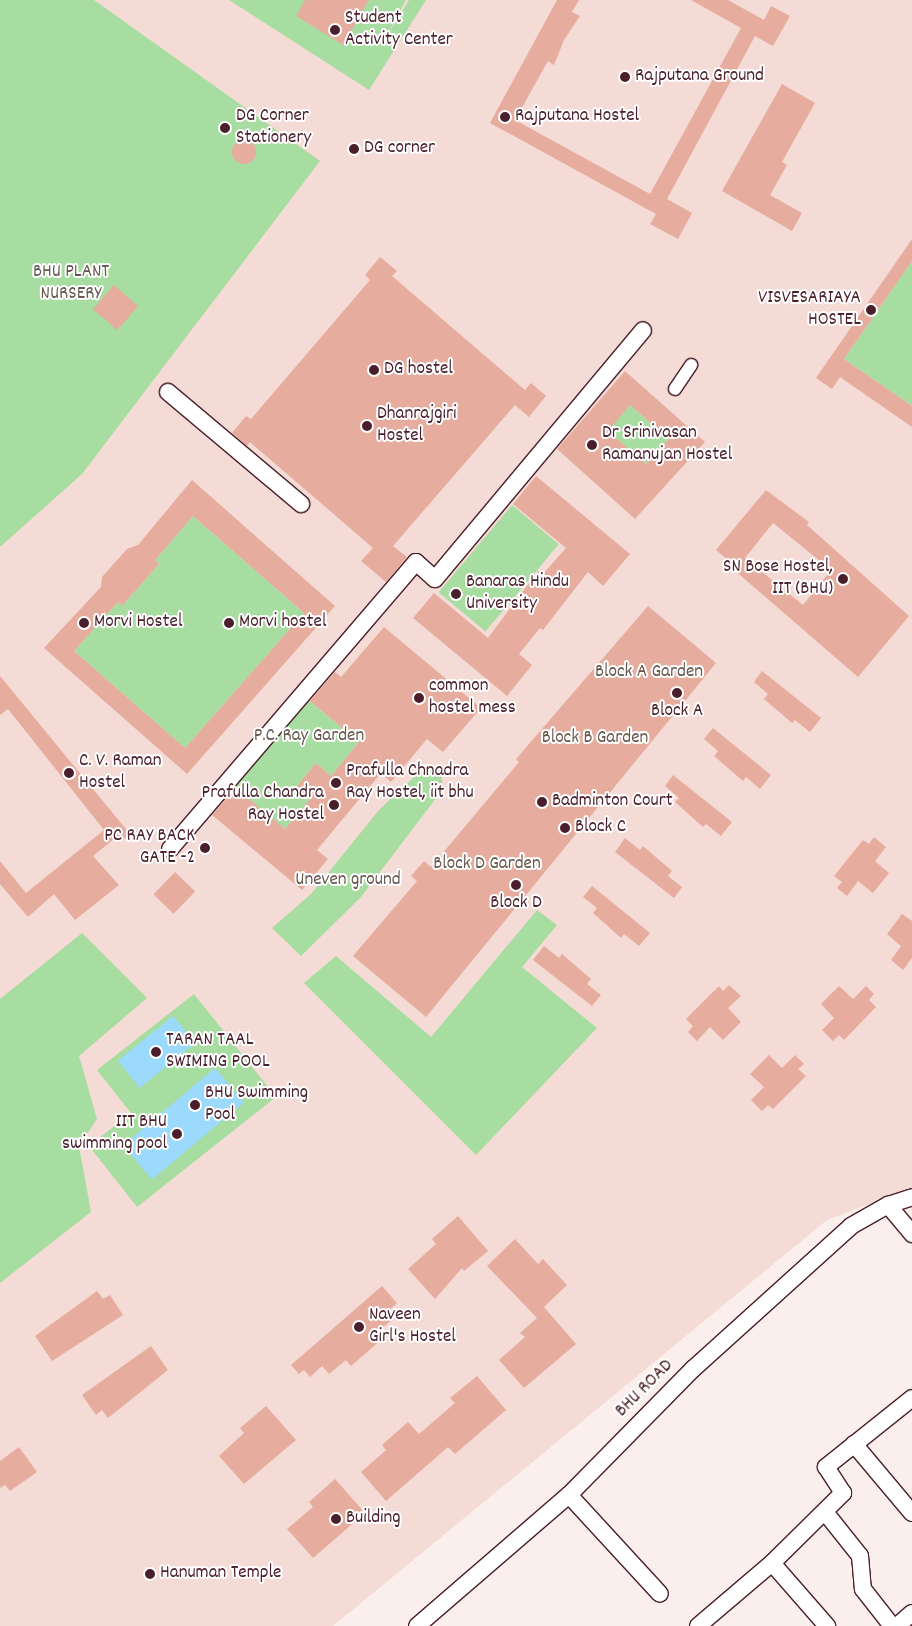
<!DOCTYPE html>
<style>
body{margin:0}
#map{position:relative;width:912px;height:1626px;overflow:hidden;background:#faefec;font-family:Dekko,sans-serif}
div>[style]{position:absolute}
.built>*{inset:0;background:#f4dbd5}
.green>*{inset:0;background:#a7dda0;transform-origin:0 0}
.water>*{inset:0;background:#9bd9fd;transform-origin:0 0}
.building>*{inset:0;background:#e6ad9f;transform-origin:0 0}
.round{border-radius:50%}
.roads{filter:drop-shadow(1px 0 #4a1f2b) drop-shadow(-1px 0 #4a1f2b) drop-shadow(0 1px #4a1f2b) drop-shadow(0 -1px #4a1f2b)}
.pedestrian>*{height:12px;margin:-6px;padding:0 6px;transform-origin:6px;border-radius:6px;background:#fff}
.minor>*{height:16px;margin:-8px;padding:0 8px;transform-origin:8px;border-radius:8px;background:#fff}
.dots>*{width:14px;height:14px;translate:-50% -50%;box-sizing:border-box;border:2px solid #fff;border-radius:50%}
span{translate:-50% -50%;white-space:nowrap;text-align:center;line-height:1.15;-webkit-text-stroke:4px #fff;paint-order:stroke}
.poi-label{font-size:19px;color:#4a1f2b}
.left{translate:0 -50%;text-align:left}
.right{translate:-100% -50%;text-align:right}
.park-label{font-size:19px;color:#66584e}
.street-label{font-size:19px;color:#4a1f2b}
</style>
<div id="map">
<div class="built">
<i style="clip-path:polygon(0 0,912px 0,912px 1188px,827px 1220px,333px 1626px,0 1626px)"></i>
</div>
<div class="green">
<i style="clip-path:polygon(0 0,94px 0,320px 161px,82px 474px,0 547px)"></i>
<i style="clip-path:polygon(229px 0,406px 0,386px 37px,409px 0,426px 0,369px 90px)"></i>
<i style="clip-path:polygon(912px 261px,912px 406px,844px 359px)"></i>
<i style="clip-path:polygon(630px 405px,669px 439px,660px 449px,665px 454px,646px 464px,608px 431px,616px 411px,621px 415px)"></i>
<i style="left:512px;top:505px;width:61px;height:114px;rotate:40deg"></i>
<i style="clip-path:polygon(193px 516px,304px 613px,185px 748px,74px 651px,118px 602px,122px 606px,159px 564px,155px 560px)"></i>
<i style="clip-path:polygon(305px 697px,359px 742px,331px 776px,316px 763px,296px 787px,310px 799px,285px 829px,231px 784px)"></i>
<i style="clip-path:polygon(440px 766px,443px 789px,361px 897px,301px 956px,272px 928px,311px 894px,379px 810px,425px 767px)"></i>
<i style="clip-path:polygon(537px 910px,557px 925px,522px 967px,597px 1028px,476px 1155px,304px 983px,336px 956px,431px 1037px)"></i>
<i style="clip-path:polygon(82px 933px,147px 998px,79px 1056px,97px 1119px,79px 1146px,91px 1212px,0 1283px,0 999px)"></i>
<i style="clip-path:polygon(194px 994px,276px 1097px,137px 1207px,89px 1146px,131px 1113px,97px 1070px)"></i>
</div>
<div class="water">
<i style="left:173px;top:1016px;width:35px;height:71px;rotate:51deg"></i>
<i style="left:215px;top:1068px;width:45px;height:120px;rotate:50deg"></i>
</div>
<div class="building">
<i style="clip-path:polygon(305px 0,369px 0,343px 45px,296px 16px)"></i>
<i style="clip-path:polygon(557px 0,579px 0,572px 12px,580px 16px,564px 40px,554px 65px,548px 61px,515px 120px,650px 194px,741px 28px,691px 0,728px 0,764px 20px,771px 6px,790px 16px,773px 46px,755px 36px,667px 199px,692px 213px,678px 239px,650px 224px,656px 214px,490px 123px)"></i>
<i style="clip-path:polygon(782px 84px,815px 103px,782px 162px,787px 165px,770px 195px,802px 213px,792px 231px,722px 191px)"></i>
<i class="round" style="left:232px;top:140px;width:24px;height:24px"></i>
<i style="clip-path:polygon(912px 239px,912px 261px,844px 359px,912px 406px,912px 427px,840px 377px,832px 389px,816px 378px)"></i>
<i style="clip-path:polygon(380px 257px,397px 271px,392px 276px,525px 390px,531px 383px,546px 396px,529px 417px,515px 405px,393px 546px,407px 557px,386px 582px,361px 561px,373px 548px,250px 442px,247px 446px,232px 433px,246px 416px,251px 419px,370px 280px,365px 275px)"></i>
<i style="left:114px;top:285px;width:32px;height:32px;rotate:41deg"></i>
<i style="clip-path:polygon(evenodd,625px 371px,705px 442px,635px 519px,557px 449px,625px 371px,630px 405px,669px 439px,646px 464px,608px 431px,630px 405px)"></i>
<i style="clip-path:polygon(536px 476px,630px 554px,603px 586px,588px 572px,543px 630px,540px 628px,519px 654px,532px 665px,507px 696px,413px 618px,434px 593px,488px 638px,538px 571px,543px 574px,566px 548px,513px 504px)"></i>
<i style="clip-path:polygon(evenodd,192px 480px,335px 606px,187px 774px,44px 648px,101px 587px,102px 577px,127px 549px,138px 545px,192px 480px,193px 516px,304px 613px,185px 748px,74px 651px,118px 602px,122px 606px,159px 564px,155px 560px,193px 516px)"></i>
<i style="clip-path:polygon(evenodd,766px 490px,809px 522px,807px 525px,909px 616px,858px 677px,725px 562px,727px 559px,716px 550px,766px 490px,773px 523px,831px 570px,803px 605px,745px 558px,773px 523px)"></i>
<i style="clip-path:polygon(648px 606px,716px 663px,426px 1017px,353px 956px,417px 881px,411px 876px,424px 861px,431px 867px,519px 762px,516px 759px)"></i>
<i style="clip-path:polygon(384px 627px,481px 708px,443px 752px,427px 739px,391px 782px,381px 773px,317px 850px,328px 859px,302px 890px,212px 815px,236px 788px,285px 829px,310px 799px,296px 787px,316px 763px,331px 776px,359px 742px,310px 701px,335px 672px,341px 677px)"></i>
<i style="clip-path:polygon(762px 671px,821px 718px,810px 732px,795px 720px,792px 723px,764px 699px,768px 694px,754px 682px)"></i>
<i style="clip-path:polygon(0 676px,130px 834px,119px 843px,115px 838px,93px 856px,119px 885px,75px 920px,54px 894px,28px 917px,0 884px,0 861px,26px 893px,104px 830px,8px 709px,0 715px)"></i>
<i style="clip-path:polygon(713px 728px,771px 775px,760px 789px,746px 777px,743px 781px,714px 756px,718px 751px,704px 739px)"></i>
<i style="clip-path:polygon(673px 775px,732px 822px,721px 836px,706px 824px,703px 827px,675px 802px,679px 798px,665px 786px)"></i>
<i style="clip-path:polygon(874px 837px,886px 847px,875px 861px,889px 873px,873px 893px,858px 881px,847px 896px,837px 888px,842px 882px,834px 876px,863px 840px,869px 844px)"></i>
<i style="clip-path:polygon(625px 838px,640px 850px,643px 846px,672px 871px,668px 876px,682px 887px,674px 898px,615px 852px)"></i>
<i style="left:175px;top:872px;width:28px;height:31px;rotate:44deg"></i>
<i style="clip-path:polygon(592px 886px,650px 933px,639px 946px,624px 934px,621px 938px,593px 913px,597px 908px,583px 897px)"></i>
<i style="clip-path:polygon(902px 914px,912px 921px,912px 958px,903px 970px,891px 960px,901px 946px,887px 934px)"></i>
<i style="clip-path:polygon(544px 946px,559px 958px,562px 954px,591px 979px,587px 984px,601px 995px,592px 1006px,533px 960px)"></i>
<i style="clip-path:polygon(729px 985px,741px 996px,728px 1008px,741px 1022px,723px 1040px,710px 1027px,697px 1041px,688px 1032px,693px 1026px,686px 1019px,719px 986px,723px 991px)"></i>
<i style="clip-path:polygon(839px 986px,853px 999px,866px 986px,874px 994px,869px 1000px,876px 1007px,844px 1040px,839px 1035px,833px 1041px,822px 1030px,834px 1018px,821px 1004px)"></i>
<i style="clip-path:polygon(769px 1055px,782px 1068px,795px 1055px,804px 1064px,798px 1069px,806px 1076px,773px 1109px,768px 1105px,762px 1111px,751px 1100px,764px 1087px,750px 1074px)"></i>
<i style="clip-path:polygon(458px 1216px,488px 1251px,464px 1271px,462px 1268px,435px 1299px,408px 1269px,436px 1244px,432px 1239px)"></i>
<i style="clip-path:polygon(515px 1239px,538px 1264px,543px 1259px,567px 1285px,544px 1307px,576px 1344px,524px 1388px,499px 1360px,525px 1337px,520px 1333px,537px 1318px,487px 1266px)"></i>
<i style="clip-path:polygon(382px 1286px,397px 1303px,388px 1311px,394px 1318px,374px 1335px,381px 1340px,351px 1366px,346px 1360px,329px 1374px,322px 1366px,310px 1377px,304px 1370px,299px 1374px,291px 1365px)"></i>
<i style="clip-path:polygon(97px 1291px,103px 1299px,110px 1295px,123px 1315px,52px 1361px,35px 1336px)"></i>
<i style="clip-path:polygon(151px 1346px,168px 1370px,108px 1418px,102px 1410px,96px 1415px,82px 1395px)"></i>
<i style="clip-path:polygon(477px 1376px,506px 1410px,455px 1454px,448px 1447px,386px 1501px,361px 1472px,386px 1450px,382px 1445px,408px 1422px,419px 1434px,455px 1403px,450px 1398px)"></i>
<i style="clip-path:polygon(266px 1406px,296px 1440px,244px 1484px,219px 1456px,244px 1433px,240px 1428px)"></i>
<i style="clip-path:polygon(19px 1447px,37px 1472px,10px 1491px,5px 1485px,0 1488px,0 1461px)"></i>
<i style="clip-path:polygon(335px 1479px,365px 1513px,313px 1558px,287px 1529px,313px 1507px,309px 1502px)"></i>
</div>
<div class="roads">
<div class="pedestrian">
<i style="left:675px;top:389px;width:29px;rotate:-56deg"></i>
</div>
<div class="minor">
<i style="left:168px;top:392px;width:174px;rotate:40.1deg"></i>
<i style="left:170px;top:849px;width:378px;rotate:-49.4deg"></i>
<i style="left:416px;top:562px;width:25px;rotate:42deg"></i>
<i style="left:435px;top:579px;width:324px;rotate:-50.1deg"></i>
<i style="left:888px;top:1205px;width:38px;rotate:50deg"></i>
<i style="left:854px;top:1444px;width:90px;rotate:50deg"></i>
<i style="left:569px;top:1495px;width:134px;rotate:47.4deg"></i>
<i style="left:825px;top:1512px;width:56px;rotate:51.5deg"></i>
<i style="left:860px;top:1556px;width:33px;rotate:85deg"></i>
<i style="left:863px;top:1589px;width:47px;rotate:51.9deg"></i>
<i style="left:772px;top:1563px;width:84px;rotate:48.9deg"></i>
<i style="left:417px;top:1626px;width:201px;rotate:-40.8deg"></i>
<i style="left:569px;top:1495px;width:177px;rotate:-45.5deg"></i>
<i style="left:693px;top:1369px;width:213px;rotate:-42.1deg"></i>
<i style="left:851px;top:1226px;width:43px;rotate:-29.6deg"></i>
<i style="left:888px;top:1205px;width:25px;rotate:-18deg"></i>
<i style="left:698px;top:1626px;width:97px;rotate:-40.4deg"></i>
<i style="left:772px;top:1563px;width:100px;rotate:-44.6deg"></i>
<i style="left:843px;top:1493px;width:31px;rotate:-123deg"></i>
<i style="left:826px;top:1467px;width:110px;rotate:-38.7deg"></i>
<i style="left:897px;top:1626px;width:20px;rotate:-41deg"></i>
</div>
</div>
<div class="dots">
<i style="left:335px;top:30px;background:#4a1f2b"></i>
<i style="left:625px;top:77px;background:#4a1f2b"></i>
<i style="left:505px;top:117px;background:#4a1f2b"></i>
<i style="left:225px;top:128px;background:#4a1f2b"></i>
<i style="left:354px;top:149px;background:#4a1f2b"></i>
<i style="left:871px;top:310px;background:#4a1f2b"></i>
<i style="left:374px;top:370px;background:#4a1f2b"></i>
<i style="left:367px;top:426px;background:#4a1f2b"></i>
<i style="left:592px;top:445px;background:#4a1f2b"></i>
<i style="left:843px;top:579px;background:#4a1f2b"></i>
<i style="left:456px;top:594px;background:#4a1f2b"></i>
<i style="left:84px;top:623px;background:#4a1f2b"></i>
<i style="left:229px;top:623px;background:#4a1f2b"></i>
<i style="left:677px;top:693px;background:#4a1f2b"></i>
<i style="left:419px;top:698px;background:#4a1f2b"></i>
<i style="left:69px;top:773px;background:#4a1f2b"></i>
<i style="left:336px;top:783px;background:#4a1f2b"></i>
<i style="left:542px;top:802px;background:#4a1f2b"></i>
<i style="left:334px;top:805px;background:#4a1f2b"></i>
<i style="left:565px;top:828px;background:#4a1f2b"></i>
<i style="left:205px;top:848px;background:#4a1f2b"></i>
<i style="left:516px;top:885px;background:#4a1f2b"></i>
<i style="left:156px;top:1052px;background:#4a1f2b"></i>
<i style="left:195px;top:1105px;background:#4a1f2b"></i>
<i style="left:177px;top:1134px;background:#4a1f2b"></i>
<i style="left:359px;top:1327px;background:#4a1f2b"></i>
<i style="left:336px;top:1519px;background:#4a1f2b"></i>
<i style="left:150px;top:1574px;background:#4a1f2b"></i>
</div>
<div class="poi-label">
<span class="left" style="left:345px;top:30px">Student<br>Activity Center</span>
<span class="left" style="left:635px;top:77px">Rajputana Ground</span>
<span class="left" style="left:236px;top:128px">DG Corner<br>Stationery</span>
<span class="left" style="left:515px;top:117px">Rajputana Hostel</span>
<span class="left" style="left:364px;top:149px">DG corner</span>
<span class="right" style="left:861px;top:310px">VISVESARIAYA<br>HOSTEL</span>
<span class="left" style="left:384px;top:370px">DG hostel</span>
<span class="left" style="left:377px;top:426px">Dhanrajgiri<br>Hostel</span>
<span class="left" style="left:602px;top:445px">Dr Srinivasan<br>Ramanujan Hostel</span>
<span class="right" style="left:833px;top:579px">SN Bose Hostel,<br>IIT (BHU)</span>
<span class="left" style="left:466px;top:594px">Banaras Hindu<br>University</span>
<span class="left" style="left:94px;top:623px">Morvi Hostel</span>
<span class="left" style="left:239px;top:623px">Morvi hostel</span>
<span class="left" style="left:429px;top:698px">common<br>hostel mess</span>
<span style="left:677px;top:712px">Block A</span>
<span class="left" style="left:79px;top:773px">C. V. Raman<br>Hostel</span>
<span class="left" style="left:346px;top:783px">Prafulla Chnadra<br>Ray Hostel, iit bhu</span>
<span class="right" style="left:324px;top:805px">Prafulla Chandra<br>Ray Hostel</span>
<span class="left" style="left:552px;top:802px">Badminton Court</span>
<span class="left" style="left:575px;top:828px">Block C</span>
<span class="right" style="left:195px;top:848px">PC RAY BACK<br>GATE -2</span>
<span style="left:516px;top:904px">Block D</span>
<span class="left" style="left:166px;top:1052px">TARAN TAAL<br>SWIMING POOL</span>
<span class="left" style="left:205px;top:1105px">BHU Swimming<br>Pool</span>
<span class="right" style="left:167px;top:1134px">IIT BHU<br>swimming pool</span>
<span class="left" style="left:369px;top:1327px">Naveen<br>Girl's Hostel</span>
<span class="left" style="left:346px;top:1519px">Building</span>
<span class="left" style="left:160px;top:1574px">Hanuman Temple</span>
</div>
<div class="park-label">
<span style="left:71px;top:284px">BHU PLANT<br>NURSERY</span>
<span style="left:649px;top:673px">Block A Garden</span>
<span style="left:309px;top:737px">P.C. Ray Garden</span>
<span style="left:595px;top:739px">Block B Garden</span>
<span style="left:487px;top:865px">Block D Garden</span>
<span style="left:348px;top:881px">Uneven ground</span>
</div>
<div class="street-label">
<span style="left:645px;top:1389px;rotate:-45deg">BHU ROAD</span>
</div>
</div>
